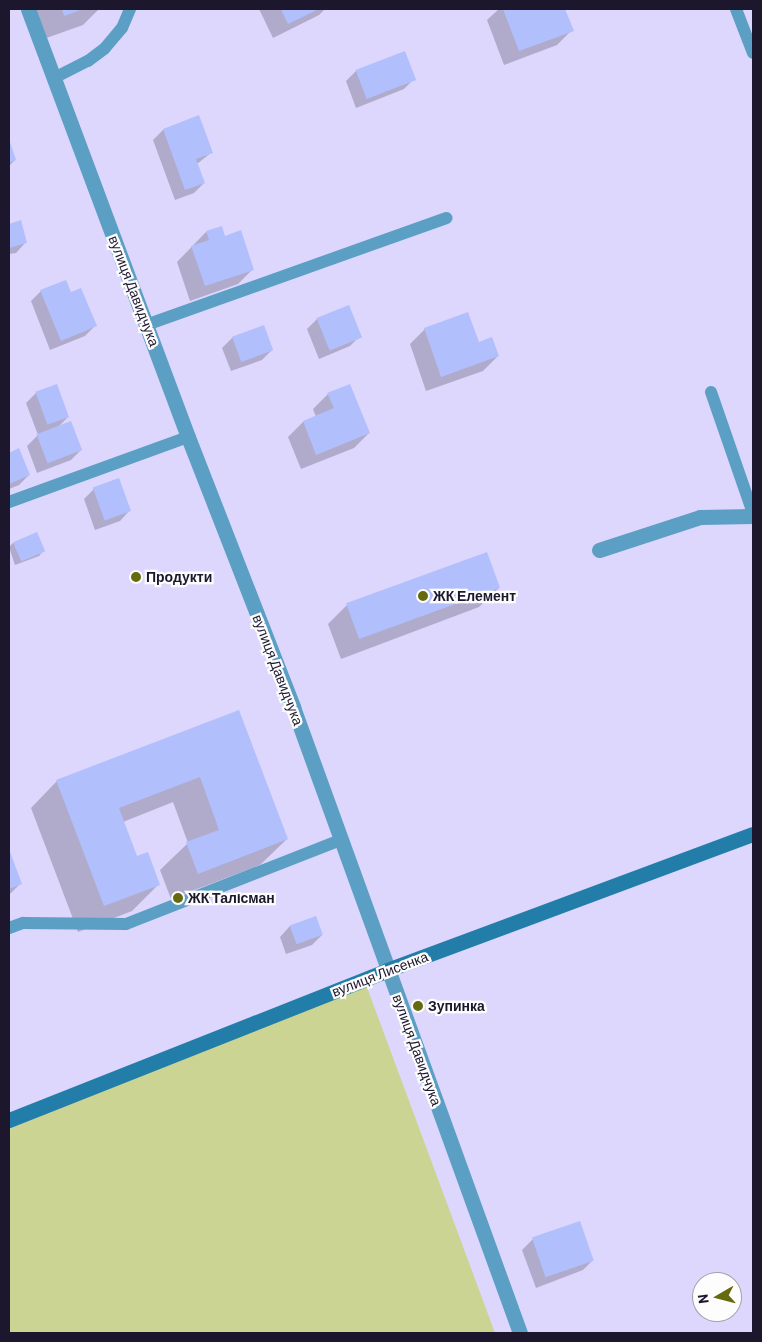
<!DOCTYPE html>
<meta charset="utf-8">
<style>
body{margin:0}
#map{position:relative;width:762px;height:1342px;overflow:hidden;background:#ddd6fd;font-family:Barlow,sans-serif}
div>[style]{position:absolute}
.green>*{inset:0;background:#ccd494}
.shadow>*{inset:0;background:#0003}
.building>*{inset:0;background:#b1bffd;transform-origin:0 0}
.lane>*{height:12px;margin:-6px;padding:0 6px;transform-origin:6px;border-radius:6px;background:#5c9fc4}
.street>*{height:15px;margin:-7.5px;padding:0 7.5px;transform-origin:7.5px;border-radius:7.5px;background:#5c9fc4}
.secondary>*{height:15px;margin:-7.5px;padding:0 7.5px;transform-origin:7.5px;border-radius:7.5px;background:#227ea9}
.dots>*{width:14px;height:14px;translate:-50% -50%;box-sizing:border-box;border:2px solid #fdfdfd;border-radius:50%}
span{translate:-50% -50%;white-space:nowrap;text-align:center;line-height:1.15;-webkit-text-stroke:4.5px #fdfdfd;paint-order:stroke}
.street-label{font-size:14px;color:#1d172e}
.poi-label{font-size:14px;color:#1d172e;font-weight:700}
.left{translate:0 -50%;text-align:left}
.frame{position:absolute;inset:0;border:10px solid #1d172e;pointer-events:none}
.north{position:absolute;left:692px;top:1272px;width:50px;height:50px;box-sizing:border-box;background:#fdfdfd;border:1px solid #a3a1aa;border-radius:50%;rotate:262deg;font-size:14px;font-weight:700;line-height:20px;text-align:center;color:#1d172e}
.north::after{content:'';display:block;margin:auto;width:18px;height:22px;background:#646a0d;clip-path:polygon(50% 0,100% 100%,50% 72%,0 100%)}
</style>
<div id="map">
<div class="green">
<i style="clip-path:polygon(365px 982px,495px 1333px,9px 1333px,9px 1129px)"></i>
</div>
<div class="shadow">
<i style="clip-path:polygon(26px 9px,99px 9px,83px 25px,38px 41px)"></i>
<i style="clip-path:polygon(259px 9px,325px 9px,319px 15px,273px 38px)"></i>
<i style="clip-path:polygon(499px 9px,564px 9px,572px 30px,557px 45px,504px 65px,487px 20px)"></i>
<i style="clip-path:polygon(356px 71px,414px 79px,404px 89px,356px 108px,346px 81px)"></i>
<i style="clip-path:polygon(199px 117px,212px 152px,197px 164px,204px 183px,194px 193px,175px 200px,153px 140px,163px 130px)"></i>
<i style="clip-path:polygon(9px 142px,15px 160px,9px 166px)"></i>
<i style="clip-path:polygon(20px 222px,26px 242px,16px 253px,9px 254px,9px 225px)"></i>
<i style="clip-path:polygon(206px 232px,224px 238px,253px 269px,238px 284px,190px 301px,177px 262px)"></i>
<i style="clip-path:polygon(41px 291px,70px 294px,95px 326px,85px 336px,50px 350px,31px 301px)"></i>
<i style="clip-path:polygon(317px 319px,360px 336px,350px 346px,319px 359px,307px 329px)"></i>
<i style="clip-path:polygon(263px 327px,272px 350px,262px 360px,231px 371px,222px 348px,232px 338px)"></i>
<i style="clip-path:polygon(425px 329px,498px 356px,483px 371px,426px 391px,410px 344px)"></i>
<i style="clip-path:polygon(36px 393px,68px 417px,57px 428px,81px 450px,71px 460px,37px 473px,27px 446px,38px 435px,26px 403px)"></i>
<i style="clip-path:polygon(328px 394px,369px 433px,354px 448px,301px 469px,288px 437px,303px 422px,316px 417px,313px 409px)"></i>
<i style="clip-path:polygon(19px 450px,29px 475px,19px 485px,9px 489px,9px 454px)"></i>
<i style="clip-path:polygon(94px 489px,130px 510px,120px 521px,95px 530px,84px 499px)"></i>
<i style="clip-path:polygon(13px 543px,43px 551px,39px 556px,15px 565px,9px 547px)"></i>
<i style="clip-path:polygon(499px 588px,479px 607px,341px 659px,328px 624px,347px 605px)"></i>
<i style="clip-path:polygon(239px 712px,287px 839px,260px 865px,171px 899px,160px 870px,188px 843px,173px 802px,123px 822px,136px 857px,159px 884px,132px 911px,78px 932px,31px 808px,57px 781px)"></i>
<i style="clip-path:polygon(9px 852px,21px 883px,9px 895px)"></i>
<i style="clip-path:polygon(290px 926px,322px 935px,312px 945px,286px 954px,280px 937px)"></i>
<i style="clip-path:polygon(579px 1223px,593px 1260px,583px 1270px,536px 1288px,522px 1250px,532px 1240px)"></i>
</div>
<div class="building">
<i style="clip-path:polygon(62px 9px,83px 9px,64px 16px)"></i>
<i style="clip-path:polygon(281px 9px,319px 9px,288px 24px)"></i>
<i style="clip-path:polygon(503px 9px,565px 9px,574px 31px,519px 51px)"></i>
<i style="left:405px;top:51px;width:31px;height:53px;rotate:69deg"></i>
<i style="clip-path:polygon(199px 115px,213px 153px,196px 159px,205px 183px,185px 190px,163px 129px)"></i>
<i style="clip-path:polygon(9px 139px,16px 160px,9px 163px)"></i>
<i style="clip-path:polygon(21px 220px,27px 243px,9px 248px,9px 224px)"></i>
<i style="clip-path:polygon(222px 226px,225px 236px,241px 230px,254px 270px,205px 286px,191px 246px,209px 240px,206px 231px)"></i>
<i style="clip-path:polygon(66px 280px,71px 292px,81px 288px,97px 326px,61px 341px,40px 290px)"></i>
<i style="left:349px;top:305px;width:35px;height:35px;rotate:68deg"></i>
<i style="clip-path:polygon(468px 312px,479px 342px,492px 337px,499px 356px,441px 377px,424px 328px)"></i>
<i style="left:264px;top:325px;width:27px;height:34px;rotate:70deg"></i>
<i style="left:57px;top:384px;width:35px;height:23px;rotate:70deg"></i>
<i style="clip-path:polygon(350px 384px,370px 433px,316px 455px,303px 421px,334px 408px,327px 393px)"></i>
<i style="left:71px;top:421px;width:31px;height:37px;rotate:69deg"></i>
<i style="clip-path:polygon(19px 448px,30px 475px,9px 484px,9px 453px)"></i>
<i style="left:119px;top:478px;width:35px;height:28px;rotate:70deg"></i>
<i style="left:37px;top:532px;width:21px;height:26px;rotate:67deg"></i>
<i style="left:487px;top:552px;width:38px;height:150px;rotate:70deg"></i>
<i style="clip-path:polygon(239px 710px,288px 839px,198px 874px,186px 842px,219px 830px,200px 777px,119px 808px,137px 856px,148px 852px,160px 885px,104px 906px,56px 780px)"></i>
<i style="clip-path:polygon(9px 849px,22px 884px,9px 889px)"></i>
<i style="left:316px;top:916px;width:20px;height:28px;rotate:70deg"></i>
<i style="left:580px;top:1221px;width:42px;height:51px;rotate:71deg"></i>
</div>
<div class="lane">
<i style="left:736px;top:9px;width:47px;rotate:68.9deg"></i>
<i style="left:54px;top:78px;width:38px;rotate:-27deg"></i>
<i style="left:88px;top:61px;width:21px;rotate:-37deg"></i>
<i style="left:105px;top:48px;width:26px;rotate:-50deg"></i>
<i style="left:122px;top:28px;width:21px;rotate:-67deg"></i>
<i style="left:146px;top:325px;width:319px;rotate:-19.6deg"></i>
<i style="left:711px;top:392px;width:128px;rotate:70.9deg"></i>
<i style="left:9px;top:502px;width:190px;rotate:-20deg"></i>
<i style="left:9px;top:928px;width:15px;rotate:-20deg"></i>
<i style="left:23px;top:923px;width:103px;rotate:0.6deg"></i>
<i style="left:126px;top:924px;width:230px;rotate:-21.4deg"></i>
</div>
<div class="street">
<i style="left:28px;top:9px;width:457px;rotate:69.5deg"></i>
<i style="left:188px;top:437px;width:290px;rotate:68.7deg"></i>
<i style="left:293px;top:707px;width:666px;rotate:70.07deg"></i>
<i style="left:599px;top:550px;width:106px;rotate:-18.1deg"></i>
<i style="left:700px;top:517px;width:53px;rotate:-1.1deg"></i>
</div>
<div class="secondary">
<i style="left:9px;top:1120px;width:407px;rotate:-21.6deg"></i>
<i style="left:387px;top:970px;width:390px;rotate:-20.4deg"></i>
</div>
<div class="dots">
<i style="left:136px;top:577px;background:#646a0d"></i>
<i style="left:423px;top:596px;background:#646a0d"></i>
<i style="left:178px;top:898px;background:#646a0d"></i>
<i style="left:418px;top:1006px;background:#646a0d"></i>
</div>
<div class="street-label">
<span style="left:134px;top:291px;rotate:69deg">вулиця Давидчука</span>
<span style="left:278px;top:670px;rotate:69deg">вулиця Давидчука</span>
<span style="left:380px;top:974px;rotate:-21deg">вулиця Лисенка</span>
<span style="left:417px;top:1050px;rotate:70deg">вулиця Давидчука</span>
</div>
<div class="poi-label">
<span class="left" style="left:146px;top:577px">Продукти</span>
<span class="left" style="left:433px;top:596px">ЖК Елемент</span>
<span class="left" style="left:188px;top:898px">ЖК Талiсман</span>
<span class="left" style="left:428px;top:1006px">Зупинка</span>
</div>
<div class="frame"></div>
<div class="north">N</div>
</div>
